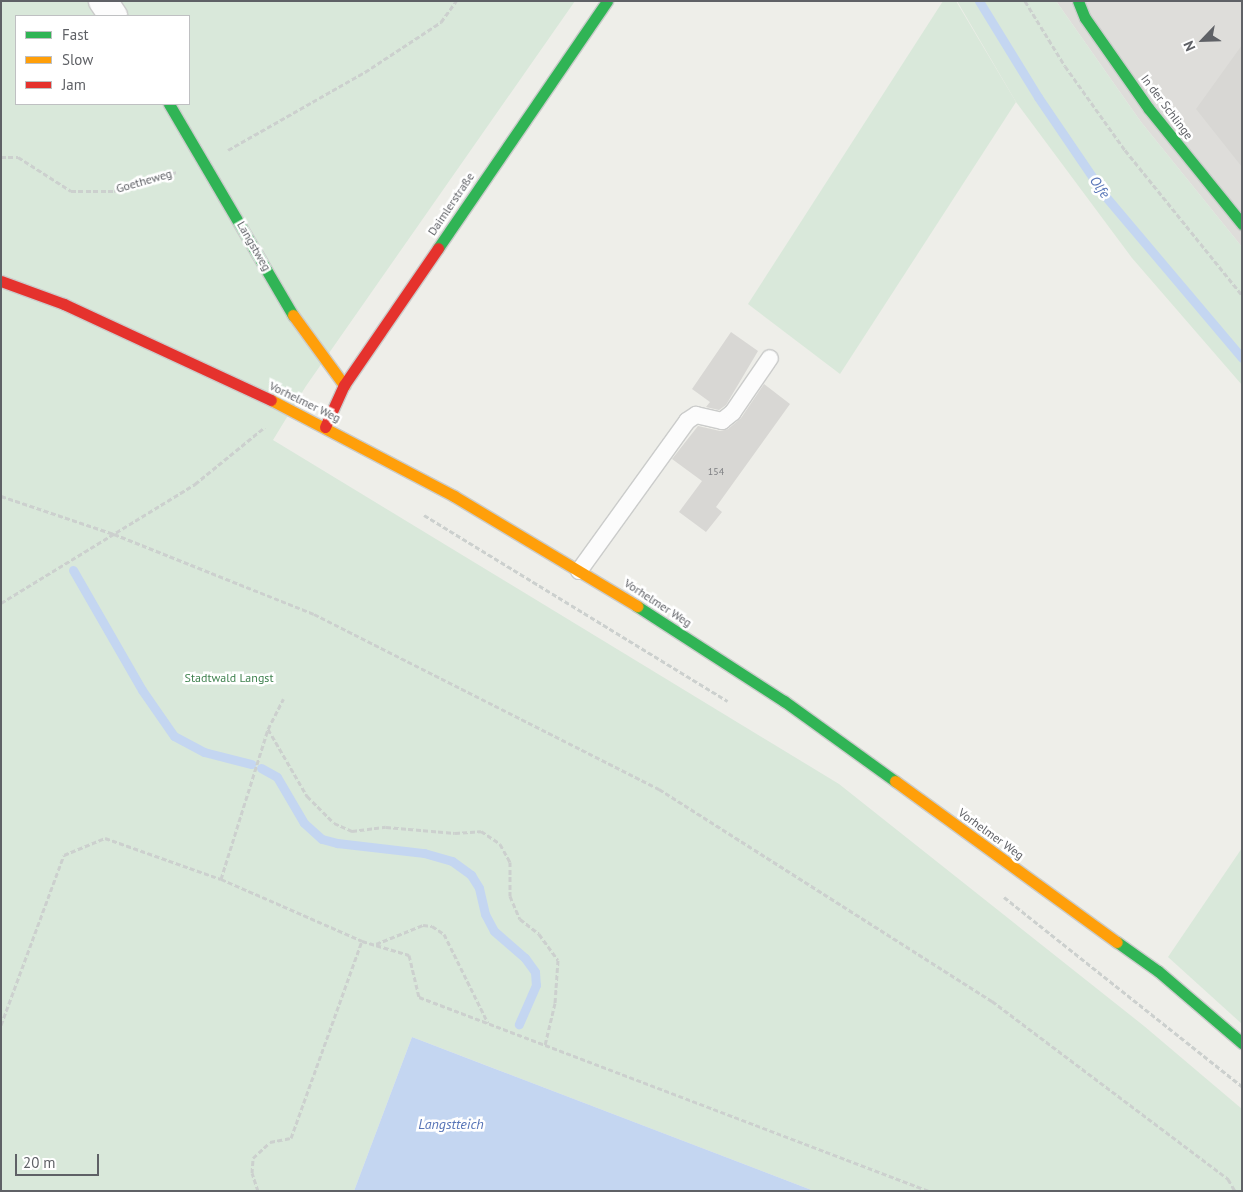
<!DOCTYPE html>
<meta charset="utf-8">
<style>
body{margin:0}
#map{position:relative;width:1243px;height:1192px;overflow:hidden;background:#eeeee9;font-family:"PT Sans",sans-serif}
div>[style]{position:absolute}
.industrial>*{inset:0;background:#deddda}
.green>*{inset:0;background:#d9e8da}
.water>*{inset:0;background:#c4d6f1}
.stream>*{height:9px;margin:-4.5px;padding:0 4.5px;transform-origin:4.5px;border-radius:4.5px;background:#c4d6f1}
.building>*{inset:0;background:#d8d7d4}
.path>*{height:3px;margin-top:-1.5px;transform-origin:0;background:repeating-linear-gradient(90deg,#ccd0ce 0 5px,transparent 0 7.5px)}
.roads{filter:drop-shadow(1px 0 #cbcccb) drop-shadow(-1px 0 #cbcccb) drop-shadow(0 1px #cbcccb) drop-shadow(0 -1px #cbcccb)}
.lane>*{height:16px;margin:-8px;padding:0 8px;transform-origin:8px;border-radius:8px;background:#fcfcfc}
.street>*{height:28px;margin:-14px;padding:0 14px;transform-origin:14px;border-radius:14px;background:#fcfcfc}
.fast>*{height:11px;margin:-5.5px;padding:0 5.5px;transform-origin:5.5px;border-radius:5.5px;background:#30b455}
.slow>*{height:11px;margin:-5.5px;padding:0 5.5px;transform-origin:5.5px;border-radius:5.5px;background:#ff9f0a}
.jam>*{height:11px;margin:-5.5px;padding:0 5.5px;transform-origin:5.5px;border-radius:5.5px;background:#e5322d}
span{translate:-50% -50%;white-space:nowrap;text-align:center;line-height:1.15;-webkit-text-stroke:5px #fff;paint-order:stroke}
.number-label{font-size:10px;color:#7e7f82}
.number-label span{-webkit-text-stroke-width:0}
.street-label{font-size:12px;color:#5f6166}
.park-label{font-size:12px;color:#418350}
.water-label{font-size:14px;color:#5774b7;font-style:italic}
.frame{position:absolute;inset:0;border:2px solid #5f6166;pointer-events:none}
.legend{position:absolute;left:15px;top:15px;width:175px;height:90px;box-sizing:border-box;background:#fff;border:1px solid #bfc0c2;margin:0;padding:6px 9px;list-style:none;font-size:15px;color:#5f6166}
.legend li{display:flex;align-items:center;gap:10px;height:25px}
.legend b{width:25px;border:1px solid #bfc0c2}
.north{position:absolute;left:1178px;top:15px;width:50px;height:50px;-webkit-text-stroke:4px #fff;paint-order:stroke;rotate:246deg;font-size:14px;font-weight:700;line-height:20px;text-align:center;color:#5f6166}
.north::after{content:'';display:block;margin:auto;width:18px;height:22px;background:#5f6166;clip-path:polygon(50% 0,100% 100%,50% 72%,0 100%)}
.scale{position:absolute;left:15px;top:1154px;width:84px;height:22px;box-sizing:border-box;border:2px solid #5f6166;border-top:0;padding-left:6px;font-size:15px;line-height:18px;white-space:nowrap;color:#5f6166;-webkit-text-stroke:4px #fff;paint-order:stroke}
</style>
<div id="map">
<div class="industrial">
<i style="clip-path:polygon(1056px 1px,1242px 1px,1242px 247px,1141px 122px)"></i>
</div>
<div class="green">
<i style="clip-path:polygon(evenodd,1px 1px,575px 1px,306px 386px,273px 440px,839px 784px,1144px 1026px,1242px 1109px,1242px 1191px,814px 1191px,412px 1037px,354px 1191px,1px 1191px,1px 1px,16px 16px,189px 16px,189px 104px,16px 104px,16px 16px)"></i>
<i style="clip-path:polygon(943px 1px,956px 1px,1016px 102px,840px 374px,748px 304px)"></i>
<i style="clip-path:polygon(957px 1px,1056px 1px,1141px 122px,1242px 247px,1242px 385px,1132px 258px,1016px 102px)"></i>
<i style="clip-path:polygon(1242px 848px,1242px 1024px,1168px 957px)"></i>
</div>
<div class="water">
<i style="clip-path:polygon(412px 1037px,498px 1070px,814px 1191px,354px 1191px)"></i>
</div>
<div class="stream">
<i style="left:979px;top:1px;width:113px;rotate:58.4deg"></i>
<i style="left:1038px;top:97px;width:121px;rotate:55.8deg"></i>
<i style="left:1106px;top:197px;width:211px;rotate:49.8deg"></i>
<i style="left:73px;top:570px;width:138px;rotate:60.1deg"></i>
<i style="left:142px;top:690px;width:56px;rotate:55.2deg"></i>
<i style="left:174px;top:736px;width:34px;rotate:28deg"></i>
<i style="left:204px;top:752px;width:49px;rotate:14.3deg"></i>
<i style="left:261px;top:768px;width:18px;rotate:29deg"></i>
<i style="left:277px;top:777px;width:53px;rotate:59.6deg"></i>
<i style="left:304px;top:823px;width:24px;rotate:42deg"></i>
<i style="left:322px;top:839px;width:16px;rotate:15deg"></i>
<i style="left:337px;top:843px;width:88px;rotate:6.6deg"></i>
<i style="left:424px;top:853px;width:29px;rotate:16deg"></i>
<i style="left:452px;top:861px;width:24px;rotate:36deg"></i>
<i style="left:471px;top:875px;width:15px;rotate:58deg"></i>
<i style="left:479px;top:888px;width:27px;rotate:77deg"></i>
<i style="left:485px;top:914px;width:19px;rotate:62deg"></i>
<i style="left:494px;top:931px;width:41px;rotate:41.1deg"></i>
<i style="left:525px;top:958px;width:17px;rotate:54deg"></i>
<i style="left:535px;top:972px;width:13px;rotate:86deg"></i>
<i style="left:536px;top:985px;width:43px;rotate:113.6deg"></i>
</div>
<div class="building">
<i style="clip-path:polygon(1242px 45px,1242px 167px,1196px 109px)"></i>
<i style="clip-path:polygon(731px 332px,758px 351px,726px 405px,719px 410px,706px 407px,710px 402px,692px 389px)"></i>
<i style="clip-path:polygon(764px 384px,790px 404px,716px 507px,722px 512px,706px 532px,679px 512px,702px 481px,672px 459px,698px 426px,720px 431px,728px 429px,741px 418px)"></i>
</div>
<div class="path">
<i style="left:1025px;top:1px;width:76px;rotate:58.4deg"></i>
<i style="left:1065px;top:66px;width:103px;rotate:54.5deg"></i>
<i style="left:1125px;top:150px;width:186px;rotate:51.1deg"></i>
<i style="left:228px;top:150px;width:158px;rotate:-29.7deg"></i>
<i style="left:365px;top:72px;width:91px;rotate:-33.3deg"></i>
<i style="left:441px;top:22px;width:26px;rotate:-54deg"></i>
<i style="left:1px;top:157px;width:17px"></i>
<i style="left:18px;top:157px;width:63px;rotate:32.7deg"></i>
<i style="left:71px;top:191px;width:43px"></i>
<i style="left:114px;top:191px;width:66px;rotate:-16.8deg"></i>
<i style="left:1px;top:496px;width:119px;rotate:18.6deg"></i>
<i style="left:114px;top:534px;width:215px;rotate:21.8deg"></i>
<i style="left:314px;top:614px;width:387px;rotate:26.9deg"></i>
<i style="left:659px;top:789px;width:395px;rotate:32.5deg"></i>
<i style="left:992px;top:1001px;width:296px;rotate:37deg"></i>
<i style="left:1228px;top:1179px;width:14px;rotate:60deg"></i>
<i style="left:424px;top:515px;width:356px;rotate:31.5deg"></i>
<i style="left:1px;top:603px;width:228px;rotate:-31.5deg"></i>
<i style="left:195px;top:484px;width:90px;rotate:-39.2deg"></i>
<i style="left:268px;top:729px;width:78px;rotate:59.8deg"></i>
<i style="left:307px;top:796px;width:38px;rotate:45deg"></i>
<i style="left:334px;top:823px;width:20px;rotate:24deg"></i>
<i style="left:352px;top:831px;width:34px;rotate:-7deg"></i>
<i style="left:386px;top:827px;width:69px;rotate:5deg"></i>
<i style="left:455px;top:833px;width:26px;rotate:-4deg"></i>
<i style="left:481px;top:831px;width:23px;rotate:34deg"></i>
<i style="left:500px;top:844px;width:21px;rotate:61deg"></i>
<i style="left:510px;top:862px;width:34px;rotate:90deg"></i>
<i style="left:510px;top:896px;width:25px;rotate:67deg"></i>
<i style="left:520px;top:919px;width:24px;rotate:38deg"></i>
<i style="left:539px;top:934px;width:32px;rotate:54deg"></i>
<i style="left:558px;top:960px;width:43px;rotate:94deg"></i>
<i style="left:555px;top:1003px;width:43px;rotate:103.4deg"></i>
<i style="left:221px;top:879px;width:157px;rotate:-72.6deg"></i>
<i style="left:268px;top:729px;width:34px;rotate:-63deg"></i>
<i style="left:1004px;top:897px;width:304px;rotate:38.5deg"></i>
<i style="left:376px;top:944px;width:51px;rotate:-22deg"></i>
<i style="left:423px;top:925px;width:9px;rotate:6deg"></i>
<i style="left:432px;top:926px;width:14px;rotate:34deg"></i>
<i style="left:444px;top:934px;width:99px;rotate:63.7deg"></i>
<i style="left:1px;top:1025px;width:181px;rotate:-69.7deg"></i>
<i style="left:64px;top:855px;width:44px;rotate:-22.5deg"></i>
<i style="left:105px;top:838px;width:123px;rotate:19.5deg"></i>
<i style="left:221px;top:879px;width:154px;rotate:23.7deg"></i>
<i style="left:362px;top:941px;width:49px;rotate:16.6deg"></i>
<i style="left:409px;top:955px;width:43px;rotate:76.6deg"></i>
<i style="left:419px;top:997px;width:546px;rotate:20.83deg"></i>
<i style="left:258px;top:1191px;width:19px;rotate:-108deg"></i>
<i style="left:252px;top:1173px;width:15px;rotate:-86deg"></i>
<i style="left:253px;top:1158px;width:23px;rotate:-43deg"></i>
<i style="left:270px;top:1142px;width:21px;rotate:-11deg"></i>
<i style="left:291px;top:1138px;width:209px;rotate:-70.2deg"></i>
</div>
<div class="roads">
<div class="lane">
<i style="left:579px;top:571px;width:185px;rotate:-54.2deg"></i>
<i style="left:687px;top:421px;width:11px;rotate:-34deg"></i>
<i style="left:696px;top:415px;width:27px;rotate:13deg"></i>
<i style="left:722px;top:421px;width:14px;rotate:-39deg"></i>
<i style="left:733px;top:412px;width:65px;rotate:-55.6deg"></i>
</div>
<div class="street">
<i style="left:103px;top:1px;width:18px;rotate:56deg"></i>
</div>
<div class="fast">
<i style="left:1078px;top:1px;width:18px;rotate:68deg"></i>
<i style="left:1085px;top:18px;width:111px;rotate:54.9deg"></i>
<i style="left:1149px;top:109px;width:148px;rotate:51deg"></i>
<i style="left:169px;top:104px;width:245px;rotate:59.6deg"></i>
<i style="left:438px;top:248px;width:299px;rotate:-55.6deg"></i>
<i style="left:637px;top:606px;width:175px;rotate:32.9deg"></i>
<i style="left:784px;top:701px;width:137px;rotate:35.8deg"></i>
<i style="left:1117px;top:942px;width:50px;rotate:35.3deg"></i>
<i style="left:1158px;top:971px;width:111px;rotate:40.6deg"></i>
</div>
<div class="slow">
<i style="left:293px;top:315px;width:87px;rotate:53.9deg"></i>
<i style="left:271px;top:400px;width:207px;rotate:27.7deg"></i>
<i style="left:454px;top:496px;width:214px;rotate:31deg"></i>
<i style="left:895px;top:781px;width:274px;rotate:36deg"></i>
</div>
<div class="jam">
<i style="left:1px;top:281px;width:67px;rotate:20.1deg"></i>
<i style="left:64px;top:304px;width:228px;rotate:24.9deg"></i>
<i style="left:325px;top:427px;width:46px;rotate:-65.7deg"></i>
<i style="left:344px;top:385px;width:166px;rotate:-55.5deg"></i>
</div>
</div>
<div class="number-label">
<span style="left:716px;top:472px">154</span>
</div>
<div class="street-label">
<span style="left:1167px;top:107px;rotate:53deg">In der Schlinge</span>
<span style="left:144px;top:181px;rotate:-16deg">Goetheweg</span>
<span style="left:451px;top:204px;rotate:-56deg">Daimlerstraße</span>
<span style="left:254px;top:246px;rotate:60deg">Langstweg</span>
<span style="left:305px;top:402px;rotate:26deg">Vorhelmer Weg</span>
<span style="left:658px;top:603px;rotate:33deg">Vorhelmer Weg</span>
<span style="left:991px;top:834px;rotate:36deg">Vorhelmer Weg</span>
</div>
<div class="park-label">
<span style="left:229px;top:678px">Stadtwald Langst</span>
</div>
<div class="water-label">
<span style="left:1100px;top:187px;rotate:55deg">Olfe</span>
<span style="left:451px;top:1124px">Langstteich</span>
</div>
<div class="frame"></div>
<ul class="legend">
<li><b style="height:6px;background:#30b455"></b>Fast</li>
<li><b style="height:6px;background:#ff9f0a"></b>Slow</li>
<li><b style="height:6px;background:#e5322d"></b>Jam</li>
</ul>
<div class="north">N</div>
<div class="scale">20 m</div>
</div>
